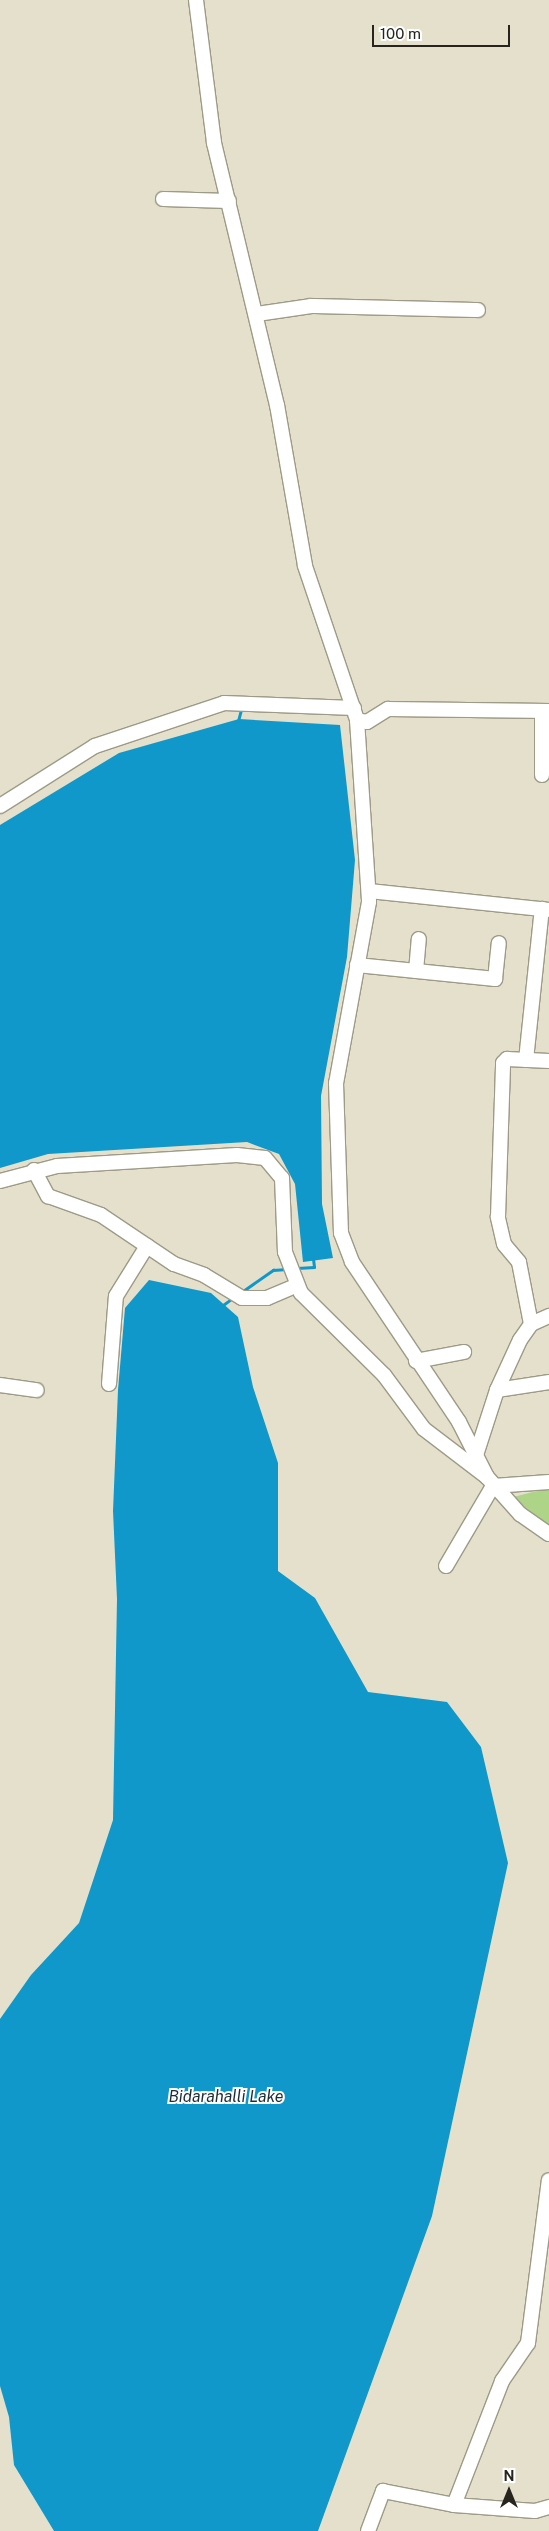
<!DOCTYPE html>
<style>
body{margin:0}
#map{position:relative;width:549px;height:2531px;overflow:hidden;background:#e4e0cb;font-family:"Public Sans",sans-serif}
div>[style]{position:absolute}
.green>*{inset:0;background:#aed488}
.water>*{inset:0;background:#0f98c9}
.stream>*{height:2.5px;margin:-1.25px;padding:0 1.25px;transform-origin:1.25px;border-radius:1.25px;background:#0f98c9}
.roads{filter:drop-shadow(1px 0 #9d9a87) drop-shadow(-1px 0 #9d9a87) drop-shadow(0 1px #9d9a87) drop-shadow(0 -1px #9d9a87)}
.minor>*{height:14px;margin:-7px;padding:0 7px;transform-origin:7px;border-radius:7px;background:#fff}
span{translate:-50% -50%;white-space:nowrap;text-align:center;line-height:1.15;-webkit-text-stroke:4px #fff;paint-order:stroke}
.water-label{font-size:16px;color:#1a2e38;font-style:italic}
.north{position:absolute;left:484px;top:2466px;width:50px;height:50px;-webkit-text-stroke:4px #fff;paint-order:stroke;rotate:0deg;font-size:14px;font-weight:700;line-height:20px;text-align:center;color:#26241d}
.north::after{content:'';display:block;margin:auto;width:18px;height:22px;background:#26241d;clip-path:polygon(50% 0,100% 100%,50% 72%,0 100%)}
.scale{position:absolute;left:372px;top:25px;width:138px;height:22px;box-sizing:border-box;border:2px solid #26241d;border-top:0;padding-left:6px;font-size:15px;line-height:18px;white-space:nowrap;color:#26241d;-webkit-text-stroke:4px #fff;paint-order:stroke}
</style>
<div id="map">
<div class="green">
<i style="clip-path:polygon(549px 1488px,549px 1527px,513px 1497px)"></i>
</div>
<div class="water">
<i style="clip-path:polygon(239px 719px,340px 725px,355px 860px,347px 957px,321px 1096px,322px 1204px,333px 1258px,303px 1262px,295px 1184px,279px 1154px,247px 1142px,48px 1154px,0 1168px,0 825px,119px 753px)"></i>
<i style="clip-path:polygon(149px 1280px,211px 1293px,238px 1317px,253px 1387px,278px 1463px,278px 1571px,315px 1598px,368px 1692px,447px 1702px,481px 1747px,508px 1863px,432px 2216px,318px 2531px,54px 2531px,14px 2465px,9px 2417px,0 2386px,0 2019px,31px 1975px,79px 1923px,113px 1820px,117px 1599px,113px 1511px,118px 1390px,125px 1308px)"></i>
</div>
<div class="stream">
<i style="left:238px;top:721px;width:11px;rotate:-75deg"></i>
<i style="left:297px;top:1268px;width:17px;rotate:-3deg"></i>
<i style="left:314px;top:1267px;width:8px;rotate:-97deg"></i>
<i style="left:243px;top:1291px;width:37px;rotate:-35deg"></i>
<i style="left:273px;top:1270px;width:14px;rotate:-4deg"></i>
<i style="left:223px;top:1305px;width:9px;rotate:-36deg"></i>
</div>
<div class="roads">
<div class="minor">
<i style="left:196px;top:0;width:144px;rotate:82.8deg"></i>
<i style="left:214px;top:143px;width:269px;rotate:76.5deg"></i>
<i style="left:277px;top:405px;width:163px;rotate:80.1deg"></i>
<i style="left:305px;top:566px;width:163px;rotate:71.3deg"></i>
<i style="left:357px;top:720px;width:182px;rotate:86.2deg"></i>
<i style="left:369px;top:902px;width:184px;rotate:100.3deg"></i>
<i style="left:336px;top:1083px;width:150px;rotate:88.1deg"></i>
<i style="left:341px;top:1233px;width:31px;rotate:69deg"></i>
<i style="left:352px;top:1262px;width:192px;rotate:56.2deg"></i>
<i style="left:459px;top:1422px;width:62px;rotate:63deg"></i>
<i style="left:487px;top:1477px;width:50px;rotate:48.3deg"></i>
<i style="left:520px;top:1514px;width:35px;rotate:35deg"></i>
<i style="left:163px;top:199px;width:66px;rotate:1.7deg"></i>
<i style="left:257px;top:314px;width:55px;rotate:-8.4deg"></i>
<i style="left:311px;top:306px;width:167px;rotate:1.4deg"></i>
<i style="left:357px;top:720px;width:10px;rotate:11deg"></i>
<i style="left:367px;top:722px;width:25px;rotate:-32deg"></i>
<i style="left:388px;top:709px;width:161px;rotate:0.7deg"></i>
<i style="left:542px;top:775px;width:64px;rotate:-90deg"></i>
<i style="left:0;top:806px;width:112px;rotate:-32.3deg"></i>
<i style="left:95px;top:746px;width:136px;rotate:-18.4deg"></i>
<i style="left:224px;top:703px;width:130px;rotate:2.2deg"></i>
<i style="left:369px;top:891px;width:181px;rotate:6deg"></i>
<i style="left:357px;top:965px;width:139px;rotate:5.8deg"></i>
<i style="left:495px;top:979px;width:36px;rotate:-84deg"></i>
<i style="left:416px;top:971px;width:32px;rotate:-85deg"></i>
<i style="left:526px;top:1060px;width:152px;rotate:-84deg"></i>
<i style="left:34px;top:1170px;width:30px;rotate:62deg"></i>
<i style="left:48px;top:1196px;width:56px;rotate:19.7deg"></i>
<i style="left:101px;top:1215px;width:88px;rotate:33.9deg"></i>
<i style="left:174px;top:1264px;width:32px;rotate:20deg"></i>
<i style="left:204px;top:1275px;width:44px;rotate:31.2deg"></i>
<i style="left:242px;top:1298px;width:25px"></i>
<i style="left:267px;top:1298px;width:33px;rotate:-23deg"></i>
<i style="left:0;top:1181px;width:59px;rotate:-14.7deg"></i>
<i style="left:57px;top:1166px;width:180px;rotate:-3.5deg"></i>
<i style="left:237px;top:1155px;width:28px;rotate:6deg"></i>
<i style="left:265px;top:1158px;width:26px;rotate:50deg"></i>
<i style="left:282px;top:1178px;width:74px;rotate:87.7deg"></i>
<i style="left:285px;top:1252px;width:44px;rotate:68.7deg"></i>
<i style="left:301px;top:1293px;width:117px;rotate:44.7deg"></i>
<i style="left:384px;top:1375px;width:67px;rotate:53.5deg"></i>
<i style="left:424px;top:1429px;width:79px;rotate:37.3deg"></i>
<i style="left:531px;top:1324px;width:63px;rotate:-101deg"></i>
<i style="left:519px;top:1262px;width:23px;rotate:-130deg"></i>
<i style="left:504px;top:1244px;width:28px;rotate:-103deg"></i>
<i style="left:498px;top:1217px;width:154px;rotate:-88.1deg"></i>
<i style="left:503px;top:1063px;width:6px;rotate:-45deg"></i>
<i style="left:507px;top:1059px;width:42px;rotate:2.7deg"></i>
<i style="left:416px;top:1361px;width:49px;rotate:-10.6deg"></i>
<i style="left:109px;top:1384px;width:88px;rotate:-85.5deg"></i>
<i style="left:116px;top:1296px;width:59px;rotate:-58.2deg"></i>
<i style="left:0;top:1385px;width:37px;rotate:8deg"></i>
<i style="left:497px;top:1390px;width:53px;rotate:-8.7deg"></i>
<i style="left:477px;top:1452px;width:65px;rotate:-72.1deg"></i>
<i style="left:497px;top:1390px;width:55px;rotate:-65.3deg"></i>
<i style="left:520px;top:1340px;width:19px;rotate:-55deg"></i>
<i style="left:531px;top:1324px;width:20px;rotate:-24deg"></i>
<i style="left:446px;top:1566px;width:93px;rotate:-59.6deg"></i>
<i style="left:493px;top:1486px;width:56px;rotate:-4.1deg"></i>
<i style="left:454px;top:2505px;width:81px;rotate:4.2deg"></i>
<i style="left:535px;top:2511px;width:15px;rotate:-16deg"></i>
<i style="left:368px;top:2531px;width:43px;rotate:-69.4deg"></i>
<i style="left:383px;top:2491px;width:72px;rotate:11.2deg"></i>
<i style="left:454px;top:2505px;width:133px;rotate:-68.8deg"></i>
<i style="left:502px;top:2381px;width:46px;rotate:-55.6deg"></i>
<i style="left:528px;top:2343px;width:164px;rotate:-82.7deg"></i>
</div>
</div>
<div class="water-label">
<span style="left:226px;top:2097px">Bidarahalli Lake</span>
</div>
<div class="north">N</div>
<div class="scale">100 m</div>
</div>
